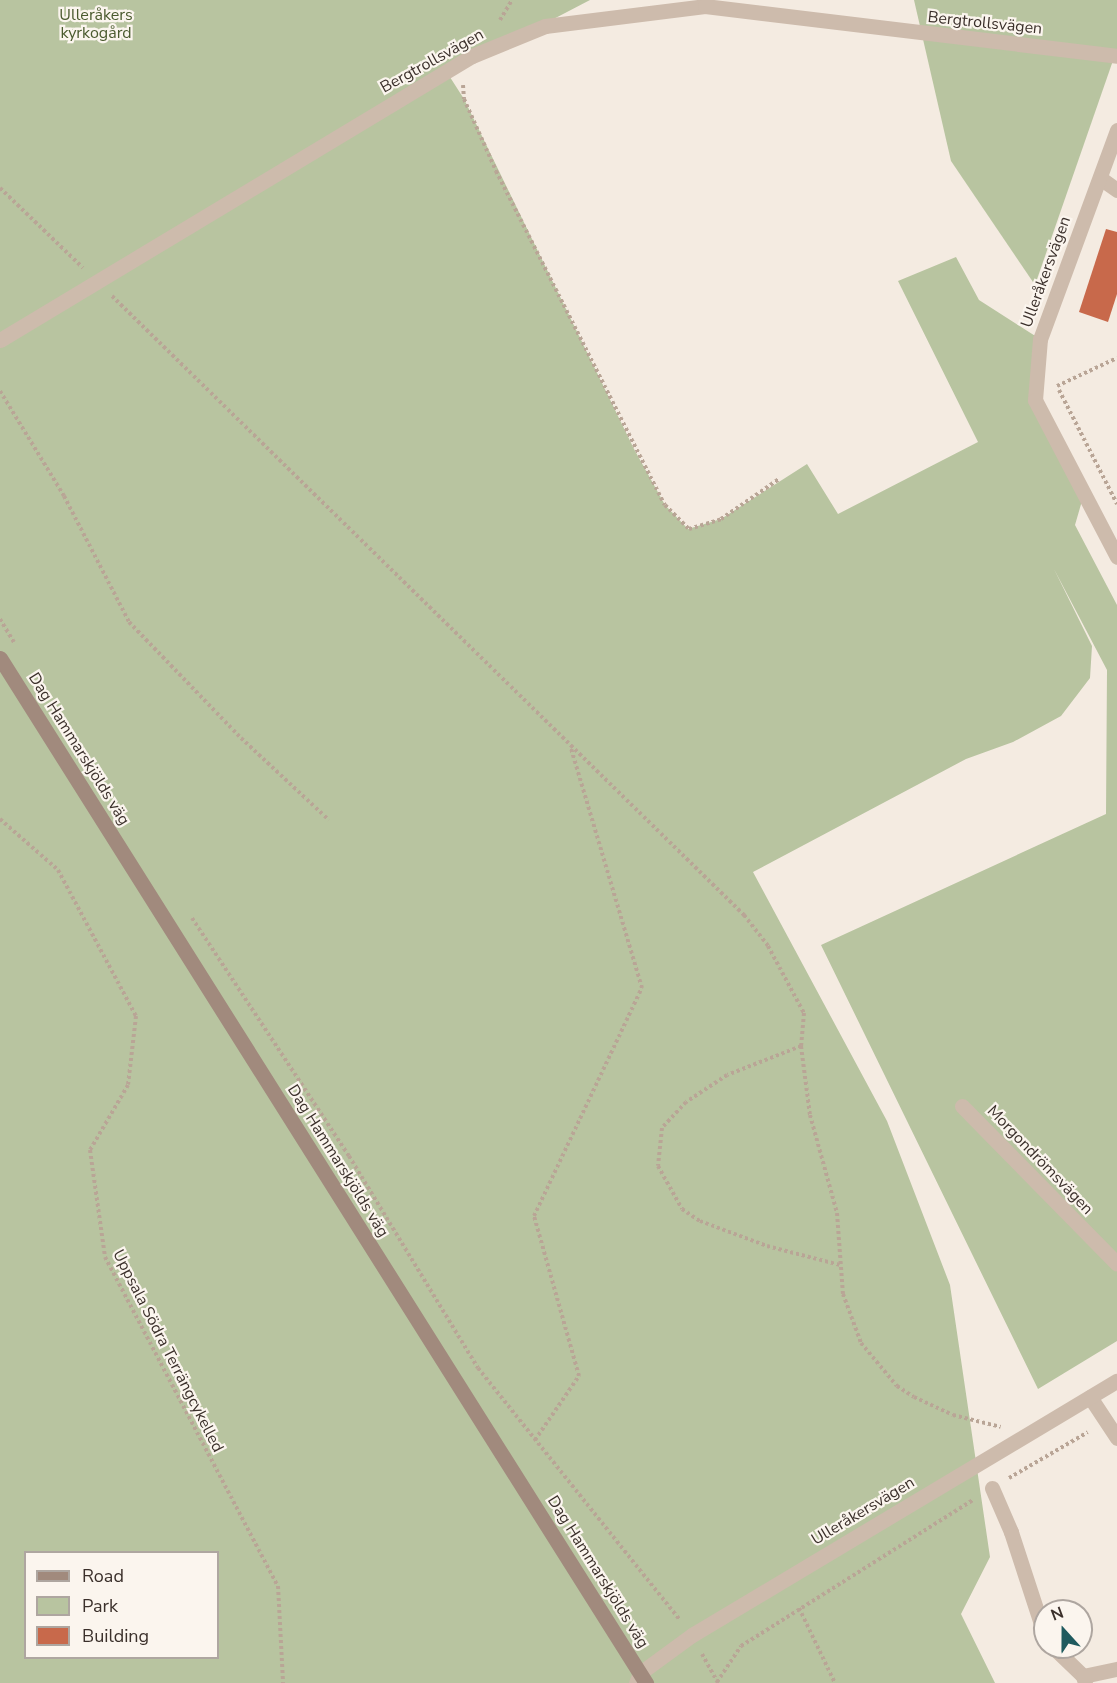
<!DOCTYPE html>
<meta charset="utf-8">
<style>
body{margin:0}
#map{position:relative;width:1117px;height:1683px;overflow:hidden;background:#f4ebe1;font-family:"Nunito Sans",sans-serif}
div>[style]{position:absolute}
.green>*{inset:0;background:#b8c4a0}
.building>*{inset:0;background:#c8694b}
.path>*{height:4px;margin-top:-2px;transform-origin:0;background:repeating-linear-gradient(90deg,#b9a596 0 3px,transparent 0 6px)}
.service>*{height:15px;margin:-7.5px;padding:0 7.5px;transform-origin:7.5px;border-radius:7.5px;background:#cdbbac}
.minor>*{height:15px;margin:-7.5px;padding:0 7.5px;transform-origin:7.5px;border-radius:7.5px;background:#cdbbac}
.secondary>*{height:15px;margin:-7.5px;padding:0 7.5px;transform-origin:7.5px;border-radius:7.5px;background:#a18a7d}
span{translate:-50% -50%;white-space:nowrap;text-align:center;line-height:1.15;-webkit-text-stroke:4.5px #fbf5ee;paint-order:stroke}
.park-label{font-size:16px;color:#4a5a2e}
.street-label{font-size:16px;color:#3b302b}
.legend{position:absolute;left:24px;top:1551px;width:195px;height:108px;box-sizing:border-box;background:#fbf5ee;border:2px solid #aea6a0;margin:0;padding:8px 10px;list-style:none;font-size:18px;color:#3b302b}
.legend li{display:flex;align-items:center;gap:12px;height:30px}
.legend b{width:30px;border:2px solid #aea6a0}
.north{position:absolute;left:1033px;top:1599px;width:60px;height:60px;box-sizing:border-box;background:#fbf5ee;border:2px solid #aea6a0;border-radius:50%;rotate:339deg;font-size:16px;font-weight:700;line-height:24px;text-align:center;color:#3b302b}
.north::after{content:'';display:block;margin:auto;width:21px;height:27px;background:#1f5a5e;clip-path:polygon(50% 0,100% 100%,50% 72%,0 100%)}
</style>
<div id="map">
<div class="green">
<i style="clip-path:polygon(evenodd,0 0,590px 0,448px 74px,464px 99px,634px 449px,665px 505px,688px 529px,721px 519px,807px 464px,838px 514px,978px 442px,898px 281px,956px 257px,979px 300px,1040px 339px,1035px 400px,1084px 494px,1075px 525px,1117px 605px,1117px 1341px,1038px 1389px,821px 945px,1106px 814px,1107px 670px,1054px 569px,1092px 646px,1090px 678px,1061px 716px,1013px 742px,966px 759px,753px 872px,887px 1121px,950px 1285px,990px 1557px,961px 1614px,995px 1683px,0 1683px,0 0,26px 1552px,218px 1552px,218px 1658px,26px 1658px,26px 1552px)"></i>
<i style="clip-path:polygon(914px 0,1117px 0,1117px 49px,1035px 285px,951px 161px)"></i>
</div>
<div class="building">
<i style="clip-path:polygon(1106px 229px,1117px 232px,1117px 294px,1108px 322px,1079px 312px)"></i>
</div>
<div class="path">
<i style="left:500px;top:20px;width:23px;rotate:-59deg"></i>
<i style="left:463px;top:85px;width:14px;rotate:86deg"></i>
<i style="left:464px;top:99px;width:79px;rotate:66deg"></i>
<i style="left:496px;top:171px;width:374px;rotate:63.2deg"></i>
<i style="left:665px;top:505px;width:34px;rotate:45deg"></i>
<i style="left:689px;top:529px;width:34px;rotate:-17deg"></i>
<i style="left:721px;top:519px;width:70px;rotate:-34.6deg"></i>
<i style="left:0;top:188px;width:115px;rotate:43.9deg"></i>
<i style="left:112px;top:296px;width:885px;rotate:44.4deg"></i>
<i style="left:744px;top:915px;width:39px;rotate:52deg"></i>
<i style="left:768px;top:946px;width:76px;rotate:61.8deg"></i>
<i style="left:804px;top:1013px;width:33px;rotate:95deg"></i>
<i style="left:801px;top:1046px;width:70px;rotate:82.6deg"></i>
<i style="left:810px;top:1115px;width:102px;rotate:74.6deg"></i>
<i style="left:837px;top:1213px;width:81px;rotate:85.8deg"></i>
<i style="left:843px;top:1294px;width:52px;rotate:69.8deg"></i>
<i style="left:861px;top:1343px;width:56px;rotate:50.1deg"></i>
<i style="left:897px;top:1386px;width:20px;rotate:33deg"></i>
<i style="left:914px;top:1397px;width:43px;rotate:24.8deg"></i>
<i style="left:953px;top:1415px;width:49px;rotate:14deg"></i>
<i style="left:1057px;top:386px;width:66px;rotate:-25deg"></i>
<i style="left:1059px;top:390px;width:128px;rotate:63deg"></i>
<i style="left:0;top:391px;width:123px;rotate:58.6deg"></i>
<i style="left:64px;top:496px;width:142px;rotate:62.7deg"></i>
<i style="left:129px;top:622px;width:161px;rotate:46deg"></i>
<i style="left:241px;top:738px;width:120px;rotate:43deg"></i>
<i style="left:0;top:619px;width:27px;rotate:59deg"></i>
<i style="left:0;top:819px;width:77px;rotate:41.3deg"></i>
<i style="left:58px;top:870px;width:166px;rotate:61.9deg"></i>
<i style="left:136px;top:1016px;width:69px;rotate:96.6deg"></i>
<i style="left:128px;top:1085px;width:75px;rotate:120.3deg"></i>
<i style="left:90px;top:1150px;width:108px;rotate:82deg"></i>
<i style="left:105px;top:1257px;width:372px;rotate:62.3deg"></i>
<i style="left:278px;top:1586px;width:97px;rotate:87deg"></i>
<i style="left:192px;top:918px;width:285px;rotate:56.6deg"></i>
<i style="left:349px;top:1156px;width:248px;rotate:58.7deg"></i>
<i style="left:478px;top:1368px;width:323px;rotate:51.3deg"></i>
<i style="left:801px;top:1046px;width:79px;rotate:158.6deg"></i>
<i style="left:727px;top:1075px;width:49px;rotate:146.6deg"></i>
<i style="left:686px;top:1102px;width:35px;rotate:133deg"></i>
<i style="left:662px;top:1128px;width:38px;rotate:96deg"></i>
<i style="left:658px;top:1166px;width:49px;rotate:60.8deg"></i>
<i style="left:682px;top:1209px;width:22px;rotate:34deg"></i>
<i style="left:700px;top:1221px;width:72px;rotate:20.5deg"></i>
<i style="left:767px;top:1246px;width:75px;rotate:14.6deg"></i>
<i style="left:535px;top:1440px;width:78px;rotate:-55.5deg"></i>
<i style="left:579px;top:1376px;width:166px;rotate:-105.7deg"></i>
<i style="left:534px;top:1216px;width:252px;rotate:-64.7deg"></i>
<i style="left:642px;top:988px;width:250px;rotate:-106.5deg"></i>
<i style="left:1009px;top:1478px;width:91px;rotate:-30.2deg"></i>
<i style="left:799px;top:1608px;width:83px;rotate:64.4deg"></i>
<i style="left:702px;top:1654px;width:33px;rotate:61deg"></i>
<i style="left:717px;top:1682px;width:43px;rotate:-56.3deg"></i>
<i style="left:741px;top:1646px;width:275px;rotate:-32.2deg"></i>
</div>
<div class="service">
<i style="left:1100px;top:178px;width:21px;rotate:35deg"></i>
<i style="left:1090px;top:1397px;width:49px;rotate:56.6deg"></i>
<i style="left:992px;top:1488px;width:48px;rotate:66.6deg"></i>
<i style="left:1011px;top:1532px;width:109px;rotate:71.9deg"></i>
<i style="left:1053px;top:1647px;width:42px;rotate:44deg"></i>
<i style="left:1083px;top:1676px;width:7px;rotate:74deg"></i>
<i style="left:1083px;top:1676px;width:35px;rotate:-12deg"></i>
</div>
<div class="minor">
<i style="left:1117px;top:130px;width:223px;rotate:110.2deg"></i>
<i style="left:1040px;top:339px;width:61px;rotate:94.7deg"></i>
<i style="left:1035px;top:400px;width:177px;rotate:62.4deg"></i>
<i style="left:0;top:340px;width:551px;rotate:-31.04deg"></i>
<i style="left:472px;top:56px;width:79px;rotate:-22.3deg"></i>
<i style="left:545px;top:26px;width:161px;rotate:-7.1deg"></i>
<i style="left:705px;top:6px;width:415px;rotate:6.9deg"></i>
<i style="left:962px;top:1106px;width:221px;rotate:45.5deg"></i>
<i style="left:636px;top:1683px;width:11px;rotate:-68deg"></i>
<i style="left:640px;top:1673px;width:64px;rotate:-36.2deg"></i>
<i style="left:692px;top:1635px;width:495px;rotate:-30.9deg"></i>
</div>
<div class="secondary">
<i style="left:0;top:658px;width:1212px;rotate:57.78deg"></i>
</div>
<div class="park-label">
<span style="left:96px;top:24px">Ulleråkers<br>kyrkogård</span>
</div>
<div class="street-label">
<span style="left:985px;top:23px;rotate:6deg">Bergtrollsvägen</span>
<span style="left:432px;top:61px;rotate:-29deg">Bergtrollsvägen</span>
<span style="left:1046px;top:272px;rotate:-70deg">Ulleråkersvägen</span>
<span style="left:79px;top:749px;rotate:58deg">Dag Hammarskjölds väg</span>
<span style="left:1040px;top:1160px;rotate:46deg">Morgondrömsvägen</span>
<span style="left:338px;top:1161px;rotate:58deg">Dag Hammarskjölds väg</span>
<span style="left:168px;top:1351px;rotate:63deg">Uppsala Södra Terrängcykelled</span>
<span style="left:863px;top:1511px;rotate:-31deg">Ulleråkersvägen</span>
<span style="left:598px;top:1572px;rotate:58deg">Dag Hammarskjölds väg</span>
</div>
<ul class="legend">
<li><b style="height:8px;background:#a18a7d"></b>Road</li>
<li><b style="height:16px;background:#b8c4a0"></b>Park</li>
<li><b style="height:16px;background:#c8694b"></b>Building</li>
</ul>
<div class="north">N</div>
</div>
